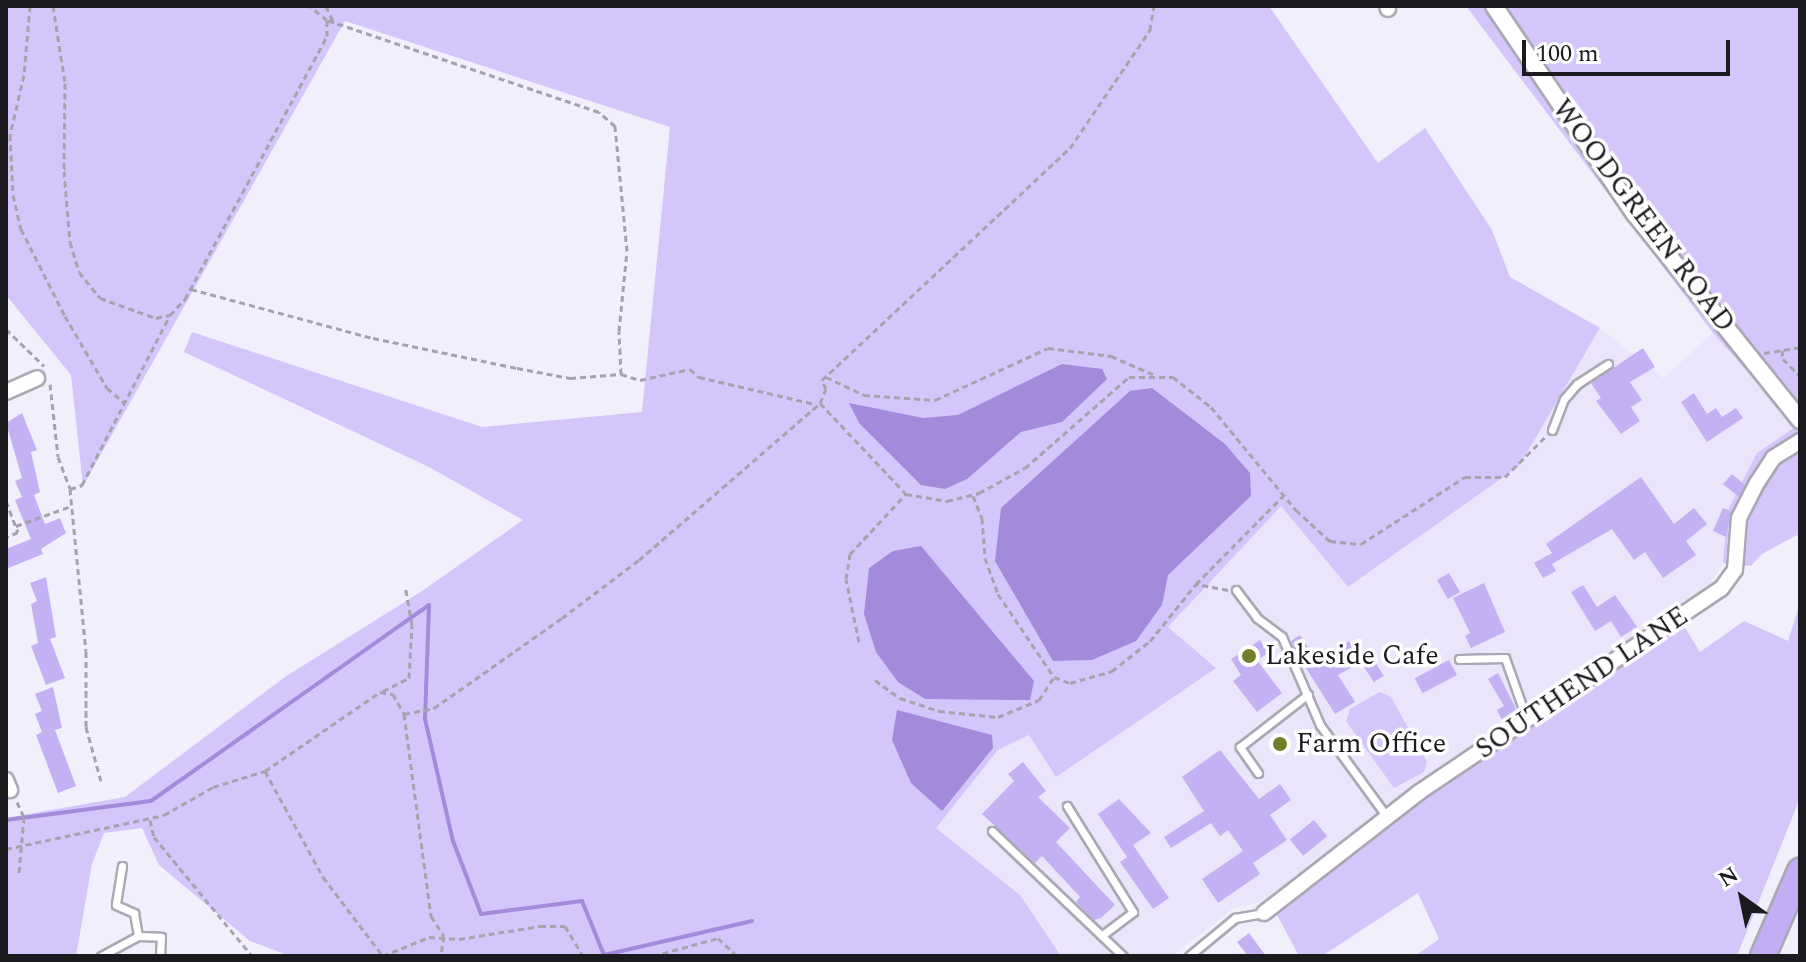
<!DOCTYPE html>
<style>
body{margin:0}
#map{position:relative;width:1806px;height:962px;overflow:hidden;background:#f2effc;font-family:Spectral,serif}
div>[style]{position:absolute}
.built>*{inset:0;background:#eae5fa}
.green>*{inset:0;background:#d4c5fb}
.water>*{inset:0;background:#a38adb}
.stream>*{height:4px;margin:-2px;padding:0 2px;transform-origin:2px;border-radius:2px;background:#a38adb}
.building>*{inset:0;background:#c4b1f4;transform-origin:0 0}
.path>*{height:3px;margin-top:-1.5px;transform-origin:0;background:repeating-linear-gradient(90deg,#a5a3ad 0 6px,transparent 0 10px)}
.roads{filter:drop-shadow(2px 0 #aba8b4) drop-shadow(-2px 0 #aba8b4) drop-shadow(0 2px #aba8b4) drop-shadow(0 -2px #aba8b4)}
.service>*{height:7px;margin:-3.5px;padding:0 3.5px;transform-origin:3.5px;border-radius:3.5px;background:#fff}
.minor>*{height:14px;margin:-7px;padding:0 7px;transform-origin:7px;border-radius:7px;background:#fff}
.tertiary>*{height:16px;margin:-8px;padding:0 8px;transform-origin:8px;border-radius:8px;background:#fff}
.motorway>*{height:24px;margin:-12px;padding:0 12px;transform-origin:12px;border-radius:12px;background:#c3aef6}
.dots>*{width:22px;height:22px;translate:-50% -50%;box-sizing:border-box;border:4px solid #fefefe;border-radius:50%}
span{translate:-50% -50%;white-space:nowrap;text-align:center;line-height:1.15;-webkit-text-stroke:7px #fefefe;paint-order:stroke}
.street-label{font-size:28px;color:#1b1a1f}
.poi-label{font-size:28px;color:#1b1a1f}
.left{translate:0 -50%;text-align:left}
.frame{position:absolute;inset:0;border:8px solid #1b1a1f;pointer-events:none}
.north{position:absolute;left:1702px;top:858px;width:80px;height:80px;-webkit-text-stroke:6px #fefefe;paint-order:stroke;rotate:327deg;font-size:22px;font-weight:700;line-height:32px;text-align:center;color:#1b1a1f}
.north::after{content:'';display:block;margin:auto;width:28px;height:36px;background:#1b1a1f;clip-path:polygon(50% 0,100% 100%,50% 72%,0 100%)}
.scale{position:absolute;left:1522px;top:40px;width:208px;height:36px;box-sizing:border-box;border:4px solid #1b1a1f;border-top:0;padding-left:10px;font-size:24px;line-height:28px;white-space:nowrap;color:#1b1a1f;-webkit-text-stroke:6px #fefefe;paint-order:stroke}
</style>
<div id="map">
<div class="built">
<i style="clip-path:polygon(1600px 328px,1663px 378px,1713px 333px,1797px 426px,1728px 510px,1723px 563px,1711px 584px,1269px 900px,1234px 908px,1172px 956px,1061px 956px,1020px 895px,936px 828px,998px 750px,1029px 735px,1056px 776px,1216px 667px,1168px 627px,1281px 505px,1348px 587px,1519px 466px)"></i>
</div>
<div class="green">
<i style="clip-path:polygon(6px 6px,1269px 6px,1378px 163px,1425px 128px,1492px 230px,1510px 277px,1600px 328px,1519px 466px,1348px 587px,1281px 506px,1168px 627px,1216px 668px,1056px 777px,1029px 735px,998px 750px,936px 828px,1020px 895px,1061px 956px,290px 956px,250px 941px,159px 865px,142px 828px,104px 833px,92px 864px,76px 956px,6px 956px,6px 818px,125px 797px,285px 677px,422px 591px,523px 520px,429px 467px,184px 352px,192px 332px,482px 427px,642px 412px,670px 127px,345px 21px,83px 486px,71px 375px,6px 295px)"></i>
<i style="clip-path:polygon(1466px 6px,1800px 6px,1800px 540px,1797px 535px,1762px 554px,1751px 566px,1723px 563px,1728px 510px,1757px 453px,1797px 426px,1713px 333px)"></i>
<i style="clip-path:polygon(1800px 603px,1800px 798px,1737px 956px,1415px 956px,1439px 939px,1418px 893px,1322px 956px,1299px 956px,1269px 900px,1674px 610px,1700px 652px,1744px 621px,1788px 641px)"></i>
<i style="clip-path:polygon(1380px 692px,1391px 697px,1427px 762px,1424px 772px,1394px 788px,1346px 721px,1350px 709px)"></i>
</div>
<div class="water">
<i style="clip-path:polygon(1062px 364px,1102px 369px,1107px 379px,1062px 422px,1021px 432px,967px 479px,945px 489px,921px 485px,859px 423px,849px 403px,923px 418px,958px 415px)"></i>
<i style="clip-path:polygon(1152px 388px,1225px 444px,1250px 473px,1251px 496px,1168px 575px,1162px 605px,1136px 641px,1092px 660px,1053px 661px,995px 561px,1001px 508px,1130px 391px)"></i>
<i style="clip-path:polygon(921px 546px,1034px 681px,1030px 700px,925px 699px,898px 682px,876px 652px,864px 614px,869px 568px,893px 551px)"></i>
<i style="clip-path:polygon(897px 710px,992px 735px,993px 748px,942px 811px,911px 783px,892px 740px)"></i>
</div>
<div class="stream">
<i style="left:6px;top:820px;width:146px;rotate:-7.5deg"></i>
<i style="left:151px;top:801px;width:340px;rotate:-35.2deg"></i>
<i style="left:429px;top:605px;width:114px;rotate:92deg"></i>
<i style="left:425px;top:719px;width:125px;rotate:77.1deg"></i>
<i style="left:453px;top:841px;width:78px;rotate:69deg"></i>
<i style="left:481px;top:914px;width:102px;rotate:-7.3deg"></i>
<i style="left:582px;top:901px;width:58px;rotate:67.8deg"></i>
<i style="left:604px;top:955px;width:152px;rotate:-12.9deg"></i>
</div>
<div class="building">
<i style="clip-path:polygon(1643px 348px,1655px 367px,1630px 382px,1642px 400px,1631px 407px,1640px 421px,1621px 434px,1596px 401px,1601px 398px,1591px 383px)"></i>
<i style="clip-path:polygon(1694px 393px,1707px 414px,1716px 408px,1722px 417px,1736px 408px,1743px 418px,1707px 442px,1681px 402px)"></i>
<i style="clip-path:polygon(22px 413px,37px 450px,31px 452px,40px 492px,34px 495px,45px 524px,60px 518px,66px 533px,41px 549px,43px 554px,6px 569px,6px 549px,31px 539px,15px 500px,22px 497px,15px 481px,22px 478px,6px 423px)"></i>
<i style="clip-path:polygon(1732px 474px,1745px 485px,1739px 497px,1723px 484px)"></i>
<i style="clip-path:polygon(1641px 477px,1674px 524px,1694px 508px,1707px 524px,1686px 541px,1696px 555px,1663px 578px,1645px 552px,1634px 560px,1612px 529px,1552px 564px,1556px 571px,1543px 578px,1534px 563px,1552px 553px,1546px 544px)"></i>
<i style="clip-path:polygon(1723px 508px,1731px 511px,1726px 537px,1713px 531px)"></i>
<i style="left:1449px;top:573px;width:22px;height:14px;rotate:60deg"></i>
<i style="clip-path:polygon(46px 577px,56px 637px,50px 639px,65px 678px,46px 685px,31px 646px,38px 643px,31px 604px,37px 601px,30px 583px)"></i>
<i style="clip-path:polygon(1484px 583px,1505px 632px,1471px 648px,1465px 636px,1470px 633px,1453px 598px)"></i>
<i style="clip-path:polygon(1583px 585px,1597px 607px,1615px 595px,1637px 627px,1621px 637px,1611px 621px,1595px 631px,1571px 592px)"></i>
<i style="clip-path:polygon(1300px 635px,1319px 664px,1349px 641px,1361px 662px,1338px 675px,1355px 702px,1335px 714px,1294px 649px,1291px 641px)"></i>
<i style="clip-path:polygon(1260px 640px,1268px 653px,1257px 660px,1282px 693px,1257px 712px,1233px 681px,1241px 675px,1231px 659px)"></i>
<i style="left:1373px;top:659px;width:20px;height:12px;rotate:57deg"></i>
<i style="left:1449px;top:660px;width:17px;height:39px;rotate:62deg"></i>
<i style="clip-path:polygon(1498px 673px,1517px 711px,1502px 720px,1497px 710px,1504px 706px,1488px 679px)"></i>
<i style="clip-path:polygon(53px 687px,62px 728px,55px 730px,76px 786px,58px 793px,36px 735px,42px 732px,35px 714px,42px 711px,35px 694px)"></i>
<i style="left:1282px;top:735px;width:13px;height:13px;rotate:58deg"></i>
<i style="clip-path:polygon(1220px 750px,1259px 799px,1280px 784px,1291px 800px,1270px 815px,1287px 840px,1253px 863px,1260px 874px,1218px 903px,1202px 879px,1243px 851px,1228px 830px,1220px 836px,1211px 823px,1171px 848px,1164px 837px,1204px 811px,1182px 777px)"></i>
<i style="clip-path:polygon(1023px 762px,1046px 791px,1038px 797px,1070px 828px,1056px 842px,1115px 905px,1101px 918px,1094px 920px,1076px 902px,1080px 897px,1042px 856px,1035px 863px,982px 814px,1014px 781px,1008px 774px)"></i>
<i style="clip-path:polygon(1119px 799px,1151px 833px,1133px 845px,1169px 898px,1153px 909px,1120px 862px,1127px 857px,1098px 814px)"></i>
<i style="left:1314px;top:820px;width:21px;height:31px;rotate:51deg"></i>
<i style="clip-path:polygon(1249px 933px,1266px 956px,1248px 956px,1237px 942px)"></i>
</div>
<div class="path">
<i style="left:30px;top:6px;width:69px;rotate:95deg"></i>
<i style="left:24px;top:75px;width:62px;rotate:103.1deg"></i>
<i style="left:10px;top:135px;width:60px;rotate:87.1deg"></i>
<i style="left:13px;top:195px;width:35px;rotate:77deg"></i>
<i style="left:21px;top:229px;width:97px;rotate:63.2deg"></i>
<i style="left:65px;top:316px;width:83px;rotate:59.7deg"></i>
<i style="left:107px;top:388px;width:23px;rotate:40deg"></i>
<i style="left:53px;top:6px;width:78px;rotate:81.1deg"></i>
<i style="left:65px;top:83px;width:88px;rotate:90.7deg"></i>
<i style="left:64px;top:171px;width:71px;rotate:85.2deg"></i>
<i style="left:70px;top:242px;width:31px;rotate:73deg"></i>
<i style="left:79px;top:272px;width:33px;rotate:51deg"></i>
<i style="left:100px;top:298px;width:59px;rotate:19.7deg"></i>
<i style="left:156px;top:318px;width:14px;rotate:-12deg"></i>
<i style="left:170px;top:315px;width:22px;rotate:-47deg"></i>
<i style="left:185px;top:299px;width:299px;rotate:-61.6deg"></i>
<i style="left:327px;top:36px;width:16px;rotate:-90deg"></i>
<i style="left:327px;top:20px;width:22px;rotate:-141deg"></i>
<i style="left:326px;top:6px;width:17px;rotate:65deg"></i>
<i style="left:191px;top:289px;width:188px;rotate:15.1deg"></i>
<i style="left:373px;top:338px;width:147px;rotate:11.8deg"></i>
<i style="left:517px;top:368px;width:54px;rotate:10.7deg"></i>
<i style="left:570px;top:378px;width:51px;rotate:-4.5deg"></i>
<i style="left:621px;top:374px;width:43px;rotate:-92.7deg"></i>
<i style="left:619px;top:331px;width:80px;rotate:-84.3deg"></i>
<i style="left:627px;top:251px;width:126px;rotate:-95.5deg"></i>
<i style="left:615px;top:126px;width:21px;rotate:-139deg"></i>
<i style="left:599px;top:112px;width:287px;rotate:-161.3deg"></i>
<i style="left:6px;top:329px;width:53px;rotate:44.2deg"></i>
<i style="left:1782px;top:350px;width:9px;rotate:84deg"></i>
<i style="left:1783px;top:359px;width:24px;rotate:45deg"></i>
<i style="left:1764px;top:353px;width:36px;rotate:-9deg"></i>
<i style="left:621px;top:374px;width:20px;rotate:18deg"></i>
<i style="left:640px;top:380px;width:51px;rotate:-12.4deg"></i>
<i style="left:690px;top:369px;width:12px;rotate:42deg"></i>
<i style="left:699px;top:377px;width:119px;rotate:13.1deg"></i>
<i style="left:826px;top:377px;width:42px;rotate:25.3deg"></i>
<i style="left:864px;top:395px;width:71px;rotate:4deg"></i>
<i style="left:935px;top:400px;width:124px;rotate:-24.7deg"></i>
<i style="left:1048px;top:348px;width:64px;rotate:7.2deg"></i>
<i style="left:1111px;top:356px;width:50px;rotate:23.5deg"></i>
<i style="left:50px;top:384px;width:73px;rotate:83.7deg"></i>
<i style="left:58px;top:457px;width:34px;rotate:69deg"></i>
<i style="left:70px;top:489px;width:163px;rotate:84.4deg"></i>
<i style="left:86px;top:651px;width:76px;rotate:90deg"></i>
<i style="left:86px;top:727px;width:56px;rotate:74.5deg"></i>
<i style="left:820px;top:403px;width:125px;rotate:46.6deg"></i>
<i style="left:906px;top:494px;width:42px;rotate:9.7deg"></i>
<i style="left:947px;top:501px;width:33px;rotate:-14deg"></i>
<i style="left:979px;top:493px;width:52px;rotate:-28.5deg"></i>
<i style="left:1025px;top:468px;width:138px;rotate:-41.2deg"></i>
<i style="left:1129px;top:377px;width:44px"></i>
<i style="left:1173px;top:377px;width:48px;rotate:38.3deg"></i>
<i style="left:1211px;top:407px;width:134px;rotate:50.5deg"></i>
<i style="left:1296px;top:510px;width:46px;rotate:42.4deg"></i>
<i style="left:1330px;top:541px;width:31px;rotate:6deg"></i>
<i style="left:1361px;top:544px;width:124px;rotate:-32.8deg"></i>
<i style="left:1465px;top:477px;width:40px"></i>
<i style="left:1505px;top:477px;width:58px;rotate:-45deg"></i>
<i style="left:6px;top:457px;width:2px;rotate:90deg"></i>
<i style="left:70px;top:489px;width:13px;rotate:-18deg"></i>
<i style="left:82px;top:485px;width:191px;rotate:-62.6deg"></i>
<i style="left:973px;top:496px;width:24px;rotate:68deg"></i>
<i style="left:982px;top:518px;width:40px;rotate:85.7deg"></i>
<i style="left:985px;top:558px;width:38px;rotate:70deg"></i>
<i style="left:998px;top:594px;width:100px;rotate:56deg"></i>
<i style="left:1054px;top:677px;width:17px;rotate:21deg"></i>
<i style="left:1070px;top:683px;width:44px;rotate:-15.9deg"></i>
<i style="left:1112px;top:671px;width:48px;rotate:-38.3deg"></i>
<i style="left:1150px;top:641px;width:73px;rotate:-51.1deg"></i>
<i style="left:6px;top:501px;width:33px;rotate:69deg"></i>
<i style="left:18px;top:532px;width:13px;rotate:157deg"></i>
<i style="left:16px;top:526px;width:59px;rotate:-20deg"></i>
<i style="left:1228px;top:590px;width:33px;rotate:-169deg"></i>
<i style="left:1196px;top:584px;width:124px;rotate:-45.3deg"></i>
<i style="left:859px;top:642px;width:64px;rotate:-101.7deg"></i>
<i style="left:846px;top:579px;width:25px;rotate:-81deg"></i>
<i style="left:850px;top:554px;width:82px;rotate:-47deg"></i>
<i style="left:875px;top:680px;width:31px;rotate:36deg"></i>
<i style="left:900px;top:698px;width:41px;rotate:18.4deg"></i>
<i style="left:939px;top:711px;width:59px;rotate:5.8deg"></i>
<i style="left:998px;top:717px;width:44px;rotate:-22.5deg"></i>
<i style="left:1039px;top:700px;width:27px;rotate:-57deg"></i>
<i style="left:383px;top:691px;width:29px;rotate:-27deg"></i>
<i style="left:409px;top:678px;width:53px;rotate:-86.8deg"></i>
<i style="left:412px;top:625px;width:40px;rotate:-100deg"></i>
<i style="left:404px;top:714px;width:204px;rotate:82.4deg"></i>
<i style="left:431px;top:916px;width:24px;rotate:57deg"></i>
<i style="left:444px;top:936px;width:20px;rotate:99deg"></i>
<i style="left:265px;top:771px;width:121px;rotate:61.3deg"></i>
<i style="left:323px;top:877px;width:99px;rotate:52.8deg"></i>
<i style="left:17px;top:802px;width:17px;rotate:65deg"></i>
<i style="left:24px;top:817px;width:56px;rotate:95.1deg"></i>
<i style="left:150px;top:820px;width:17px;rotate:77deg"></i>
<i style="left:154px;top:837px;width:154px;rotate:50.5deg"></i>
<i style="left:6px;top:849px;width:162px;rotate:-12.1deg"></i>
<i style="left:164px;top:815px;width:56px;rotate:-29.7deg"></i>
<i style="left:213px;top:787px;width:54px;rotate:-17.1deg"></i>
<i style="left:265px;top:771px;width:140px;rotate:-34.5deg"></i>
<i style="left:380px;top:692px;width:13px;rotate:9deg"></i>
<i style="left:393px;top:694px;width:23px;rotate:61deg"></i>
<i style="left:404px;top:714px;width:31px;rotate:-11deg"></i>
<i style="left:434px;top:708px;width:156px;rotate:-35.1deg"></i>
<i style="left:562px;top:618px;width:96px;rotate:-37deg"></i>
<i style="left:639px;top:560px;width:240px;rotate:-40.9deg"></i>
<i style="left:820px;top:403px;width:15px;rotate:-67deg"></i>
<i style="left:826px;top:389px;width:10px;rotate:-114deg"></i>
<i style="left:822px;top:380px;width:340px;rotate:-43.1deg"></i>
<i style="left:1070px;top:148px;width:143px;rotate:-55.9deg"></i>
<i style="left:1150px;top:30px;width:24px;rotate:-81deg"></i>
<i style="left:383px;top:956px;width:50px;rotate:-22.4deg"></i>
<i style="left:429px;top:937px;width:30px;rotate:4deg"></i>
<i style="left:459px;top:939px;width:82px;rotate:-9.1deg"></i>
<i style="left:540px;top:926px;width:25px"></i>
<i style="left:565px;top:926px;width:35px;rotate:59deg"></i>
<i style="left:653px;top:956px;width:67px;rotate:-15.5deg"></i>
<i style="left:718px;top:938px;width:26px;rotate:43deg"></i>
</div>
<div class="roads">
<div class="service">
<i style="left:1552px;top:430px;width:33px;rotate:-69deg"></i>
<i style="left:1564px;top:399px;width:20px;rotate:-49deg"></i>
<i style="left:1577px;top:384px;width:37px;rotate:-33deg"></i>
<i style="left:1236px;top:590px;width:35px;rotate:53deg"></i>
<i style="left:1257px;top:618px;width:31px;rotate:37deg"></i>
<i style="left:1282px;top:637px;width:96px;rotate:66.6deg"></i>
<i style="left:1320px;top:725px;width:114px;rotate:53.9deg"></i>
<i style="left:1459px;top:659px;width:46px;rotate:-1.2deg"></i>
<i style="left:1505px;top:658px;width:66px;rotate:70.5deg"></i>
<i style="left:1258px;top:773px;width:32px;rotate:-125deg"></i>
<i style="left:1240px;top:747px;width:86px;rotate:-37.9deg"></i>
<i style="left:1067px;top:806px;width:125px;rotate:58.1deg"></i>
<i style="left:1133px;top:912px;width:36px;rotate:143deg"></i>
<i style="left:992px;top:831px;width:181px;rotate:43.7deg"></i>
<i style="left:122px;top:866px;width:39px;rotate:99deg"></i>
<i style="left:116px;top:905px;width:20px;rotate:24deg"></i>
<i style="left:134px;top:913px;width:23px;rotate:80deg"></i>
<i style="left:138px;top:936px;width:23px;rotate:2deg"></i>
<i style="left:161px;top:937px;width:19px;rotate:93deg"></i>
<i style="left:101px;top:956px;width:42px;rotate:-28.4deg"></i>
<i style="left:1189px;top:956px;width:60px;rotate:-39.6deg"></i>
<i style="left:1235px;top:918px;width:29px;rotate:-10deg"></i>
</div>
<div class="minor">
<i style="left:1387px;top:6px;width:3px;rotate:72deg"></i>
<i style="left:6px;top:392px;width:34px;rotate:-24deg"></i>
<i style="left:6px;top:780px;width:11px;rotate:68deg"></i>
<i style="left:1264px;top:913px;width:195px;rotate:-37.9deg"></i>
<i style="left:1418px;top:793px;width:365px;rotate:-34deg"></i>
<i style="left:1721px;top:589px;width:24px;rotate:-54deg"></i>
<i style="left:1735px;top:570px;width:52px;rotate:-85.6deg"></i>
<i style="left:1739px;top:518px;width:39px;rotate:-63deg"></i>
<i style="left:1757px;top:483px;width:30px;rotate:-57deg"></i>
<i style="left:1773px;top:458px;width:32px;rotate:-32deg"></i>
</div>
<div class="tertiary">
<i style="left:1494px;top:6px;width:251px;rotate:55.9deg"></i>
<i style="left:1635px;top:214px;width:264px;rotate:51.3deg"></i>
</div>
<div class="motorway">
<i style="left:1763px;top:956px;width:93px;rotate:-66.5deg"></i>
</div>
</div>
<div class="dots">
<i style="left:1249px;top:656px;background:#727e2b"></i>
<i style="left:1280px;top:744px;background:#727e2b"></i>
</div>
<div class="street-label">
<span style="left:1643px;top:216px;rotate:53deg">WOODGREEN ROAD</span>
<span style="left:1582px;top:683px;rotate:-34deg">SOUTHEND LANE</span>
</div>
<div class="poi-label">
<span class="left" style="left:1265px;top:656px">Lakeside Cafe</span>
<span class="left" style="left:1296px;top:744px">Farm Office</span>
</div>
<div class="frame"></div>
<div class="north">N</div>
<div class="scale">100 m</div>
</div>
